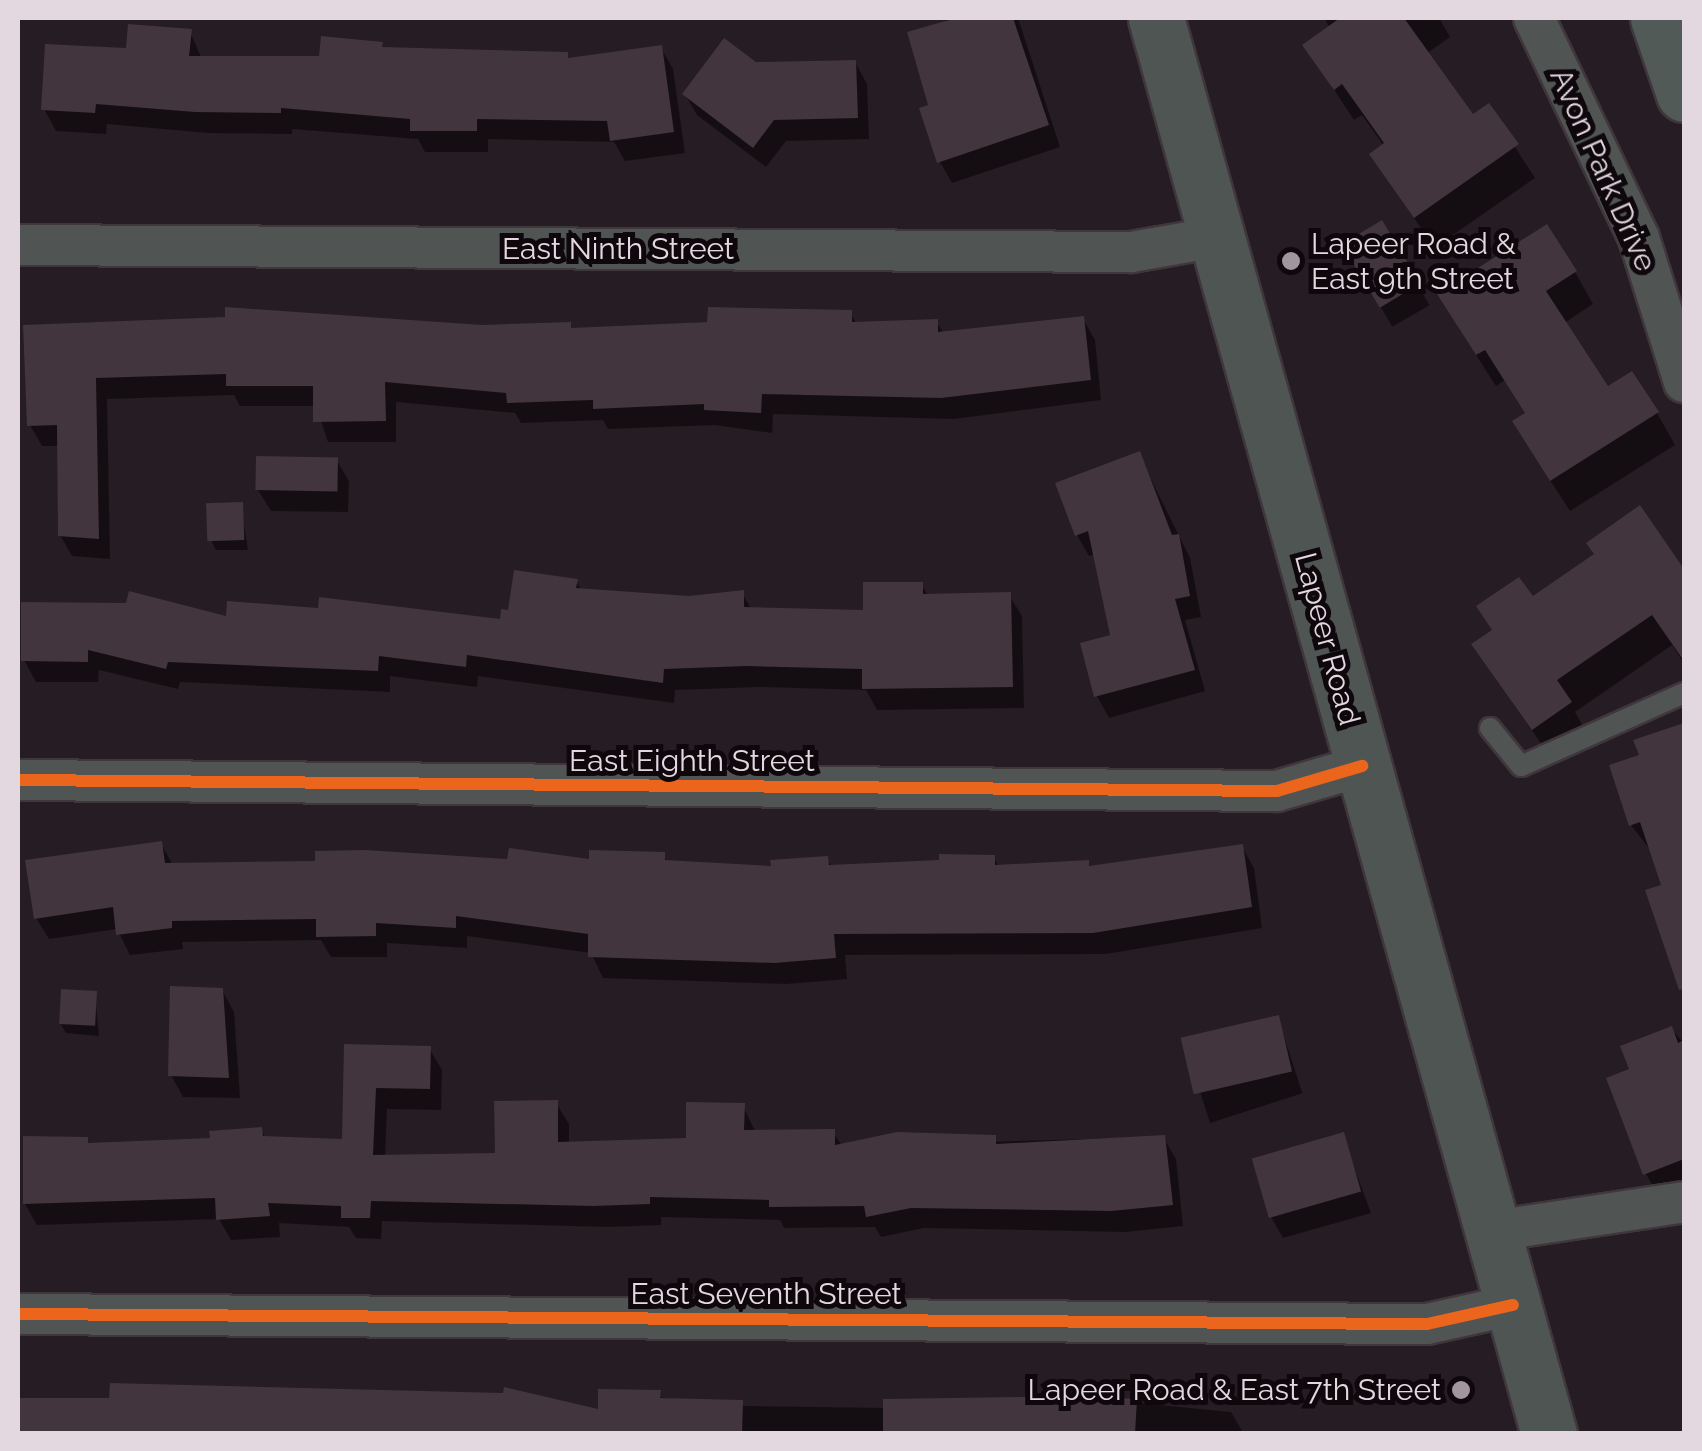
<!DOCTYPE html>
<style>
body{margin:0}
#map{position:relative;width:1702px;height:1451px;overflow:hidden;background:#261c23;font-family:Raleway,sans-serif}
div>[style]{position:absolute}
.shadow>*{inset:0;background:#0007;transform-origin:0 0}
.building>*{inset:0;background:#42353e;transform-origin:0 0}
.roads{filter:drop-shadow(2px 0 #40373d) drop-shadow(-2px 0 #40373d) drop-shadow(0 2px #40373d) drop-shadow(0 -2px #40373d)}
.service>*{height:20px;margin:-10px;padding:0 10px;transform-origin:10px;border-radius:10px;background:#505553}
.minor>*{height:40px;margin:-20px;padding:0 20px;transform-origin:20px;border-radius:20px;background:#505553}
.secondary>*{height:55px;margin:-27.5px;padding:0 27.5px;transform-origin:27.5px;border-radius:27.5px;background:#4f5552}
.motorway>*{height:55px;margin:-27.5px;padding:0 27.5px;transform-origin:27.5px;border-radius:27.5px;background:#515a56}
.cycleway>*{height:12px;margin:-6px;padding:0 6px;transform-origin:6px;border-radius:6px;background:#eb651d}
.dots>*{width:28px;height:28px;translate:-50% -50%;box-sizing:border-box;border:5px solid #0e070c;border-radius:50%}
span{translate:-50% -50%;white-space:nowrap;text-align:center;line-height:1.15;-webkit-text-stroke:10px #0e070c;paint-order:stroke}
.street-label{font-size:30px;color:#e4d8e0}
.poi-label{font-size:30px;color:#e4d8e0}
.left{translate:0 -50%;text-align:left}
.right{translate:-100% -50%;text-align:right}
.frame{position:absolute;inset:0;border:20px solid #e4d8e0;pointer-events:none}
</style>
<div id="map">
<div class="shadow">
<i style="clip-path:polygon(946px 18px,1018px 18px,1060px 147px,952px 183px,940px 162px,931px 107px)"></i>
<i style="clip-path:polygon(1324px 18px,1439px 18px,1450px 37px,1426px 54px,1472px 118px,1489px 107px,1535px 178px,1434px 248px,1372px 154px,1384px 146px,1362px 115px,1354px 120px,1305px 45px,1330px 28px)"></i>
<i style="clip-path:polygon(190px 32px,202px 59px,322px 59px,381px 44px,385px 50px,567px 55px,570px 60px,661px 48px,673px 69px,685px 153px,625px 161px,614px 142px,488px 139px,488px 152px,425px 152px,418px 139px,292px 129px,292px 134px,208px 133px,107px 124px,106px 134px,56px 131px,44px 109px,128px 51px)"></i>
<i style="clip-path:polygon(855px 62px,867px 84px,869px 139px,786px 141px,766px 167px,697px 115px,685px 94px,755px 65px)"></i>
<i style="left:1382px;top:223px;width:95px;height:43px;rotate:60deg"></i>
<i style="clip-path:polygon(1575px 272px,1593px 304px,1564px 323px,1607px 390px,1657px 413px,1675px 445px,1570px 511px,1533px 454px,1527px 414px,1505px 380px,1496px 386px,1458px 327px)"></i>
<i style="clip-path:polygon(850px 312px,857px 325px,936px 321px,944px 334px,1083px 319px,1095px 340px,1101px 400px,954px 419px,773px 414px,772px 433px,715px 425px,608px 429px,603px 420px,521px 423px,515px 413px,396px 402px,396px 442px,328px 442px,316px 406px,240px 406px,234px 395px,107px 399px,110px 559px,72px 556px,60px 535px,60px 446px,42px 446px,30px 425px,25px 327px,569px 325px,573px 331px)"></i>
<i style="clip-path:polygon(1139px 455px,1190px 558px,1201px 617px,1185px 620px,1205px 691px,1109px 718px,1097px 696px,1113px 637px,1096px 554px,1089px 556px,1077px 535px)"></i>
<i style="clip-path:polygon(336px 459px,349px 481px,348px 512px,271px 511px,258px 490px)"></i>
<i style="clip-path:polygon(241px 505px,248px 550px,216px 550px,211px 540px)"></i>
<i style="clip-path:polygon(1639px 509px,1684px 573px,1684px 663px,1672px 645px,1575px 712px,1588px 735px,1552px 760px,1475px 645px,1596px 556px)"></i>
<i style="clip-path:polygon(576px 581px,582px 591px,689px 598px,742px 593px,752px 610px,865px 612px,922px 585px,928px 596px,1009px 595px,1022px 616px,1024px 708px,877px 710px,866px 690px,759px 687px,675px 690px,674px 703px,478px 676px,477px 687px,390px 676px,390px 692px,180px 682px,178px 689px,99px 670px,98px 682px,36px 682px,24px 660px,228px 619px,502px 622px)"></i>
<i style="clip-path:polygon(1684px 725px,1684px 975px,1654px 855px,1631px 825px,1612px 767px,1642px 757px,1637px 742px)"></i>
<i style="clip-path:polygon(161px 844px,173px 865px,592px 862px,663px 854px,668px 863px,774px 869px,827px 859px,832px 867px,994px 858px,999px 867px,1088px 862px,1091px 868px,1242px 847px,1254px 868px,1262px 928px,1106px 954px,845px 955px,847px 979px,787px 984px,603px 978px,591px 953px,467px 936px,467px 948px,387px 943px,387px 957px,331px 957px,321px 940px,182px 942px,183px 949px,130px 955px,117px 929px,49px 939px,36px 918px)"></i>
<i style="clip-path:polygon(222px 990px,234px 1012px,240px 1098px,183px 1097px,171px 1075px)"></i>
<i style="clip-path:polygon(95px 994px,99px 1036px,66px 1033px,60px 1023px)"></i>
<i style="left:1278px;top:1018px;width:79px;height:97px;rotate:72deg"></i>
<i style="clip-path:polygon(1671px 1029px,1684px 1043px,1684px 1198px,1664px 1206px,1646px 1174px,1632px 1071px)"></i>
<i style="clip-path:polygon(346px 1047px,429px 1048px,442px 1070px,441px 1110px,387px 1109px,385px 1157px,497px 1156px,556px 1103px,569px 1124px,569px 1144px,688px 1141px,743px 1106px,756px 1133px,833px 1132px,842px 1146px,1163px 1137px,1176px 1159px,1183px 1226px,1125px 1232px,924px 1228px,881px 1237px,875px 1227px,784px 1228px,780px 1220px,661px 1217px,661px 1225px,607px 1227px,382px 1221px,381px 1239px,356px 1238px,349px 1227px,279px 1223px,280px 1237px,231px 1240px,219px 1219px,37px 1225px,25px 1204px,86px 1139px,90px 1145px,213px 1140px,261px 1130px,266px 1138px,345px 1142px)"></i>
<i style="clip-path:polygon(1342px 1135px,1371px 1213px,1283px 1238px,1271px 1217px)"></i>
<i style="clip-path:polygon(600px 1391px,743px 1406px,885px 1408px,1088px 1398px,1231px 1412px,1244px 1434px,600px 1434px)"></i>
</div>
<div class="building">
<i style="clip-path:polygon(956px 18px,1013px 18px,1049px 125px,937px 163px,919px 108px,928px 105px,907px 32px)"></i>
<i style="clip-path:polygon(1340px 18px,1404px 18px,1473px 114px,1489px 103px,1519px 144px,1414px 218px,1369px 154px,1384px 143px,1342px 84px,1334px 90px,1302px 45px)"></i>
<i style="clip-path:polygon(128px 24px,192px 29px,189px 56px,319px 56px,321px 36px,383px 42px,382px 47px,568px 52px,568px 58px,662px 45px,674px 132px,610px 141px,607px 121px,477px 119px,477px 131px,410px 131px,410px 119px,281px 108px,281px 113px,195px 112px,96px 104px,95px 113px,41px 110px,45px 44px,126px 48px)"></i>
<i style="clip-path:polygon(724px 38px,756px 62px,856px 60px,858px 118px,774px 120px,753px 148px,682px 94px)"></i>
<i style="left:1382px;top:220px;width:74px;height:47px;rotate:59deg"></i>
<i style="clip-path:polygon(1547px 224px,1577px 271px,1546px 291px,1608px 386px,1632px 371px,1659px 412px,1550px 481px,1512px 421px,1525px 413px,1485px 350px,1476px 355px,1437px 294px)"></i>
<i style="clip-path:polygon(225px 307px,482px 325px,571px 322px,571px 328px,707px 322px,708px 307px,852px 310px,852px 322px,938px 319px,938px 332px,1084px 316px,1091px 380px,941px 398px,762px 394px,761px 413px,704px 410px,704px 404px,593px 409px,593px 400px,507px 403px,506px 393px,385px 382px,386px 421px,313px 422px,313px 386px,226px 386px,226px 374px,96px 378px,99px 539px,58px 536px,57px 425px,27px 426px,23px 325px,225px 317px)"></i>
<i style="clip-path:polygon(1140px 451px,1172px 535px,1179px 534px,1190px 596px,1175px 599px,1195px 670px,1094px 697px,1080px 643px,1110px 635px,1088px 531px,1075px 536px,1055px 483px)"></i>
<i style="left:256px;top:456px;width:82px;height:34px;rotate:1deg"></i>
<i style="left:243px;top:502px;width:38px;height:37px;rotate:88deg"></i>
<i style="clip-path:polygon(1640px 505px,1684px 569px,1684px 661px,1652px 615px,1557px 680px,1572px 702px,1532px 730px,1471px 644px,1492px 630px,1476px 606px,1519px 577px,1533px 596px,1594px 554px,1586px 543px)"></i>
<i style="clip-path:polygon(514px 570px,578px 579px,576px 588px,689px 596px,744px 590px,744px 607px,863px 610px,863px 582px,923px 582px,923px 594px,1011px 592px,1013px 687px,862px 689px,862px 669px,746px 666px,664px 669px,663px 683px,467px 655px,466px 667px,379px 656px,378px 671px,168px 662px,166px 669px,88px 650px,88px 662px,21px 661px,21px 602px,126px 603px,129px 591px,226px 616px,227px 601px,318px 608px,319px 597px,500px 619px,501px 609px,508px 610px)"></i>
<i style="clip-path:polygon(1684px 723px,1684px 989px,1679px 990px,1645px 890px,1661px 885px,1640px 822px,1629px 826px,1609px 765px,1639px 755px,1633px 740px)"></i>
<i style="clip-path:polygon(162px 841px,165px 863px,315px 861px,315px 851px,365px 850px,507px 859px,509px 848px,589px 859px,589px 850px,665px 852px,665px 860px,771px 866px,770px 860px,828px 856px,829px 865px,939px 860px,939px 854px,995px 855px,995px 865px,1089px 860px,1089px 866px,1243px 844px,1252px 907px,1093px 933px,834px 934px,836px 958px,774px 963px,588px 957px,588px 934px,456px 916px,456px 928px,376px 923px,376px 936px,316px 937px,316px 919px,172px 921px,172px 928px,116px 935px,113px 907px,34px 919px,25px 860px)"></i>
<i style="clip-path:polygon(170px 986px,223px 988px,229px 1078px,168px 1076px)"></i>
<i style="left:61px;top:989px;width:36px;height:35px;rotate:3deg"></i>
<i style="left:1279px;top:1015px;width:58px;height:101px;rotate:77deg"></i>
<i style="clip-path:polygon(1672px 1026px,1678px 1043px,1684px 1040px,1684px 1159px,1643px 1175px,1606px 1078px,1629px 1069px,1620px 1046px)"></i>
<i style="clip-path:polygon(344px 1044px,431px 1046px,430px 1089px,376px 1088px,373px 1155px,495px 1153px,494px 1101px,558px 1100px,558px 1142px,686px 1138px,686px 1102px,745px 1103px,744px 1130px,835px 1129px,835px 1145px,897px 1132px,996px 1135px,996px 1144px,1165px 1135px,1173px 1205px,1111px 1211px,911px 1208px,866px 1217px,864px 1206px,769px 1207px,769px 1200px,650px 1197px,650px 1204px,593px 1206px,371px 1201px,370px 1218px,341px 1218px,341px 1206px,268px 1203px,270px 1216px,216px 1220px,215px 1198px,23px 1204px,23px 1136px,88px 1137px,88px 1143px,210px 1138px,209px 1131px,262px 1127px,263px 1136px,342px 1139px)"></i>
<i style="left:1344px;top:1132px;width:62px;height:96px;rotate:74deg"></i>
<i style="clip-path:polygon(110px 1383px,503px 1393px,504px 1387px,598px 1409px,598px 1389px,661px 1390px,660px 1398px,743px 1400px,742px 1434px,18px 1434px,18px 1398px,109px 1398px)"></i>
<i style="clip-path:polygon(1088px 1396px,1137px 1399px,1135px 1434px,883px 1434px,883px 1399px)"></i>
</div>
<div class="roads">
<div class="service">
<i style="left:1490px;top:728px;width:49px;rotate:50.8deg"></i>
<i style="left:1521px;top:766px;width:179px;rotate:-24.1deg"></i>
</div>
<div class="minor">
<i style="left:1534px;top:18px;width:244px;rotate:64.5deg"></i>
<i style="left:1639px;top:238px;width:151px;rotate:72.6deg"></i>
<i style="left:18px;top:245px;width:1113px;rotate:0.36deg"></i>
<i style="left:1131px;top:252px;width:87px;rotate:-9.9deg"></i>
<i style="left:18px;top:780px;width:1259px;rotate:0.5deg"></i>
<i style="left:1277px;top:791px;width:89px;rotate:-16.4deg"></i>
<i style="left:1493px;top:1231px;width:193px;rotate:-8.6deg"></i>
<i style="left:18px;top:1314px;width:1409px;rotate:0.41deg"></i>
<i style="left:1427px;top:1324px;width:88px;rotate:-12.5deg"></i>
</div>
<div class="secondary">
<i style="left:1156px;top:18px;width:1470px;rotate:74.49deg"></i>
</div>
<div class="motorway">
<i style="left:1658px;top:18px;width:80px;rotate:71.1deg"></i>
</div>
</div>
<div class="cycleway">
<i style="left:18px;top:780px;width:1259px;rotate:0.5deg"></i>
<i style="left:1277px;top:791px;width:89px;rotate:-16.4deg"></i>
<i style="left:18px;top:1314px;width:1409px;rotate:0.41deg"></i>
<i style="left:1427px;top:1324px;width:88px;rotate:-12.5deg"></i>
</div>
<div class="dots">
<i style="left:1291px;top:261px;background:#a2969e"></i>
<i style="left:1461px;top:1390px;background:#a2969e"></i>
</div>
<div class="street-label">
<span style="left:1603px;top:170px;rotate:66deg">Avon Park Drive</span>
<span style="left:618px;top:249px">East Ninth Street</span>
<span style="left:1327px;top:639px;rotate:75deg">Lapeer Road</span>
<span style="left:692px;top:761px">East Eighth Street</span>
<span style="left:766px;top:1294px">East Seventh Street</span>
</div>
<div class="poi-label">
<span class="left" style="left:1311px;top:261px">Lapeer Road &amp;<br>East 9th Street</span>
<span class="right" style="left:1441px;top:1390px">Lapeer Road &amp; East 7th Street</span>
</div>
<div class="frame"></div>
</div>
